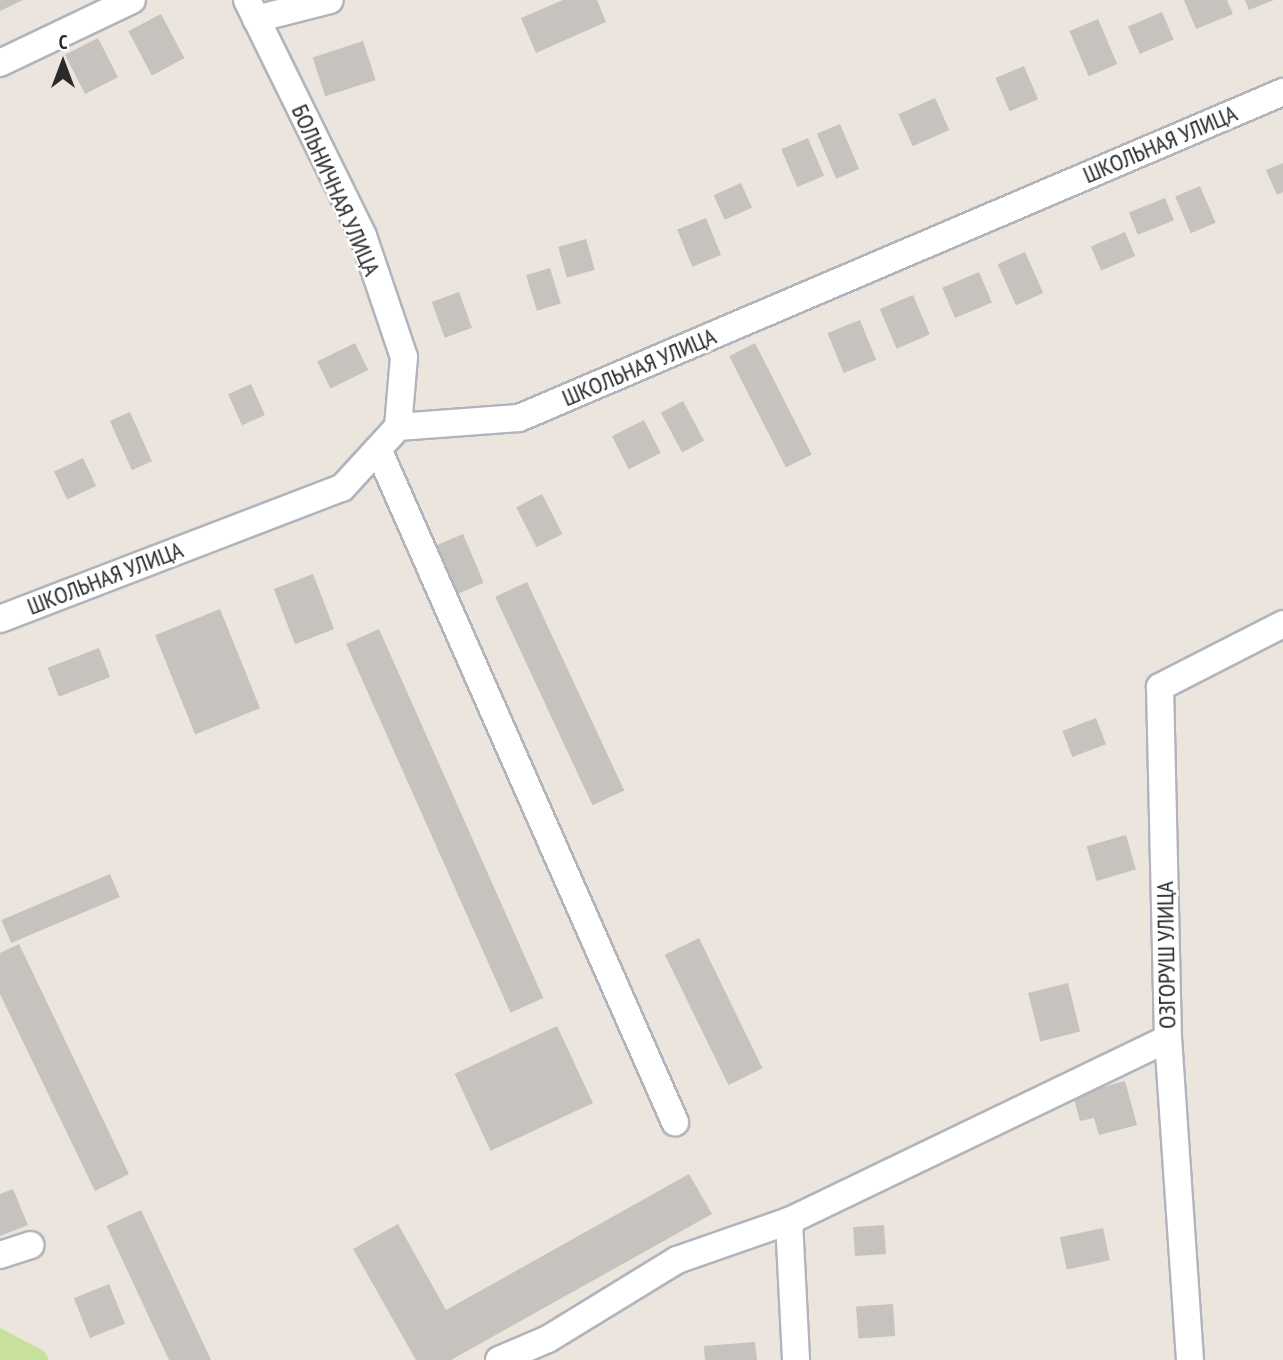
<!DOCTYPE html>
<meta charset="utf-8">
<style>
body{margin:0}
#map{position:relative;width:1283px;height:1360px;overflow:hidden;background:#ebe5de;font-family:"PT Sans Narrow",sans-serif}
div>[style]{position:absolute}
.pitch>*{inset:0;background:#c7e19d}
.building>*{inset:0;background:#c6c2bd;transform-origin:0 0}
.roads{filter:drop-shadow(2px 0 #b1b4bc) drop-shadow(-2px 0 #b1b4bc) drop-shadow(0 2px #b1b4bc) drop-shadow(0 -2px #b1b4bc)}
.minor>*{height:26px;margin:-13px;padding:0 13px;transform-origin:13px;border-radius:13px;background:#fff}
span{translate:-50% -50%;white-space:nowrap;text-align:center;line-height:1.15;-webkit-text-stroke:5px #fff;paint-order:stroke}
.street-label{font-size:24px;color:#2a2a2a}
.north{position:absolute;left:28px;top:28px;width:70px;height:70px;-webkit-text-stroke:5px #fff;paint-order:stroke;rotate:0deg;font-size:19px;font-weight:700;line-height:28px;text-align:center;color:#2a2a2a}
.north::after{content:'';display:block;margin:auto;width:24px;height:32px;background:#2a2a2a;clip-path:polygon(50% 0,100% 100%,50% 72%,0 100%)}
</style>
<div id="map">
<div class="pitch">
<i style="clip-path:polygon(0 1328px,44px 1351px,49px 1360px,0 1360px)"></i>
</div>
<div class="building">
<i style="clip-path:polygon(0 0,23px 0,0 11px)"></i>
<i style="clip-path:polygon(563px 0,597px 0,606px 22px,536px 53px,521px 18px)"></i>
<i style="clip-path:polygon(1184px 0,1227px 0,1233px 14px,1196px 29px)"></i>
<i style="clip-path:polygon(1245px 0,1274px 0,1249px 10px)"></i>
<i style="left:1162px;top:12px;width:30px;height:37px;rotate:67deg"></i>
<i style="left:161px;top:14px;width:50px;height:37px;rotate:62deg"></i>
<i style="left:1098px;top:19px;width:49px;height:31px;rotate:67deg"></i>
<i style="left:98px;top:38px;width:44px;height:37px;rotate:63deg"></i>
<i style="left:363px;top:41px;width:41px;height:53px;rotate:72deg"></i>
<i style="left:1024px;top:66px;width:36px;height:31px;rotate:67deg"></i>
<i style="left:935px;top:98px;width:35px;height:40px;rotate:66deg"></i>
<i style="left:840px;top:124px;width:49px;height:25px;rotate:67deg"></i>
<i style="left:808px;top:138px;width:41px;height:29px;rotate:67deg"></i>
<i style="clip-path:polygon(1283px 163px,1283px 192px,1277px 195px,1266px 170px)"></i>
<i style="left:741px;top:183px;width:27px;height:30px;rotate:66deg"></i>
<i style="left:1200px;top:186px;width:40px;height:27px;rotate:67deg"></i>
<i style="left:1165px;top:198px;width:24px;height:39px;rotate:68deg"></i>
<i style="left:706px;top:218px;width:40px;height:31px;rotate:68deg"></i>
<i style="left:1125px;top:232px;width:26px;height:37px;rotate:67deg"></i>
<i style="left:586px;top:239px;width:32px;height:29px;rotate:74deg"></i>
<i style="left:1025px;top:252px;width:45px;height:30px;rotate:66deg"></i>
<i style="left:550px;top:268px;width:37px;height:25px;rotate:73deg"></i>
<i style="left:979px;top:272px;width:33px;height:40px;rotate:67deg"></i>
<i style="left:459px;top:292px;width:38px;height:29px;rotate:70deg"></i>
<i style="left:913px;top:295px;width:43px;height:36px;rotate:67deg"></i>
<i style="left:860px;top:320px;width:43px;height:35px;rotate:68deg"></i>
<i style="left:355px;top:343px;width:30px;height:42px;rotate:64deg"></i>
<i style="left:755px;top:343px;width:125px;height:29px;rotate:63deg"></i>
<i style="left:251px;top:384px;width:34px;height:25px;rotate:66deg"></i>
<i style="left:683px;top:401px;width:45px;height:25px;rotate:62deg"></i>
<i style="left:130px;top:412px;width:54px;height:22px;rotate:66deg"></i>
<i style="left:644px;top:420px;width:37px;height:36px;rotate:63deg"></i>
<i style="left:83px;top:458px;width:31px;height:32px;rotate:65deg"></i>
<i style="left:542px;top:494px;width:45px;height:29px;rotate:63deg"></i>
<i style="left:463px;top:534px;width:53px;height:28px;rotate:67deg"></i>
<i style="left:313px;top:574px;width:59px;height:42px;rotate:69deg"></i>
<i style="left:527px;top:582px;width:230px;height:35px;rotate:65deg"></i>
<i style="left:220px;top:609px;width:107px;height:70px;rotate:68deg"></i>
<i style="left:379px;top:629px;width:404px;height:36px;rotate:66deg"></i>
<i style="left:99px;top:648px;width:31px;height:55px;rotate:69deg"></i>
<i style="left:1096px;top:718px;width:28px;height:36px;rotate:69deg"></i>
<i style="left:1126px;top:835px;width:36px;height:41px;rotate:74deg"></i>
<i style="left:110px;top:874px;width:25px;height:118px;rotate:67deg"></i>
<i style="left:699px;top:938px;width:145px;height:38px;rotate:64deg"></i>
<i style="clip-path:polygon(19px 944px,129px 1174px,95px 1191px,0 994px,0 953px)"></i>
<i style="left:1068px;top:983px;width:50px;height:41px;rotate:76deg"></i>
<i style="left:557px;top:1026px;width:85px;height:113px;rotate:65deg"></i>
<i style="clip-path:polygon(1125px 1081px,1137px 1125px,1099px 1135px,1094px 1118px,1080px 1121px,1073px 1095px)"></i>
<i style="clip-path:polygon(689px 1174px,712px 1214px,451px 1360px,416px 1360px,353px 1249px,398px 1224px,446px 1310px)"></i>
<i style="clip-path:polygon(13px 1189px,28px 1225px,0 1236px,0 1194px)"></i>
<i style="left:141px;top:1210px;width:166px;height:38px;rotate:65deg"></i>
<i style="left:884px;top:1225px;width:29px;height:31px;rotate:86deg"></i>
<i style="left:1103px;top:1228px;width:33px;height:44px;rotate:78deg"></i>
<i style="left:109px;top:1284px;width:43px;height:38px;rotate:68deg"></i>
<i style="left:893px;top:1304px;width:32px;height:37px;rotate:86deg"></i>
<i style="clip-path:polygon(755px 1342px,757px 1360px,705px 1360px,704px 1346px)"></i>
</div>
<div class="roads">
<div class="minor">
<i style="left:247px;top:0;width:263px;rotate:63.8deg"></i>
<i style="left:363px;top:236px;width:128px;rotate:71.3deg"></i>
<i style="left:404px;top:357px;width:70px;rotate:94.9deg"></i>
<i style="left:256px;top:19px;width:76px;rotate:-14.4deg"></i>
<i style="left:0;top:63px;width:146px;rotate:-25.5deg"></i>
<i style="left:378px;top:449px;width:736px;rotate:66.19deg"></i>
<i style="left:0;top:619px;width:366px;rotate:-21deg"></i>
<i style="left:342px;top:488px;width:83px;rotate:-47.4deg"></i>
<i style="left:398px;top:427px;width:121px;rotate:-4.3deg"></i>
<i style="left:519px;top:418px;width:831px;rotate:-23.11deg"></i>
<i style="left:789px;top:1221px;width:139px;rotate:87.1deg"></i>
<i style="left:0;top:1255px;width:32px;rotate:-18deg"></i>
<i style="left:499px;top:1360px;width:53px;rotate:-23.2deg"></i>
<i style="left:548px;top:1339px;width:151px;rotate:-31.5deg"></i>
<i style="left:677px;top:1260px;width:119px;rotate:-19.2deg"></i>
<i style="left:789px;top:1221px;width:420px;rotate:-25.7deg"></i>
<i style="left:1190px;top:1360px;width:322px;rotate:-93.9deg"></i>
<i style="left:1168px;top:1039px;width:352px;rotate:-91.3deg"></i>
<i style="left:1160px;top:687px;width:138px;rotate:-27.1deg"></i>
</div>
</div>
<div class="street-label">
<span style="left:1160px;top:144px;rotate:-23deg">ШКОЛЬНАЯ УЛИЦА</span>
<span style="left:336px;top:190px;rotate:66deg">БОЛЬНИЧНАЯ УЛИЦА</span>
<span style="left:639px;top:367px;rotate:-23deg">ШКОЛЬНАЯ УЛИЦА</span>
<span style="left:105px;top:578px;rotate:-21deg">ШКОЛЬНАЯ УЛИЦА</span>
<span style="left:1166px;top:955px;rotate:-91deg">ОЗГОРУШ УЛИЦА</span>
</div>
<div class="north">С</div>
</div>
